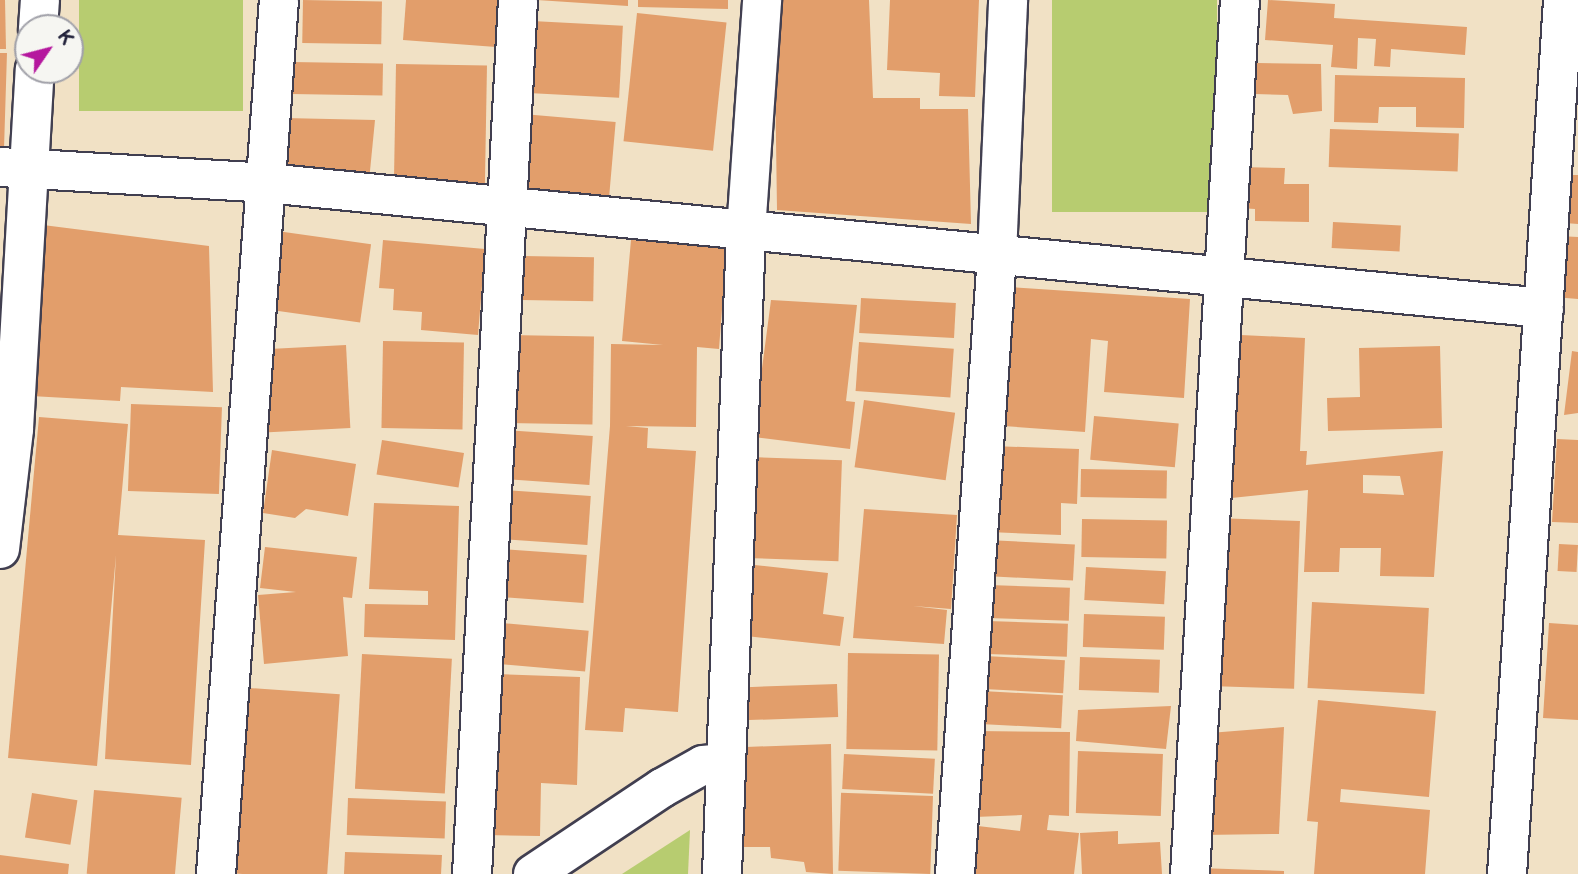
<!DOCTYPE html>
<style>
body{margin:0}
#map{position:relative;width:1578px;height:874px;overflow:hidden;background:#f1e1c5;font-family:"Balsamiq Sans",sans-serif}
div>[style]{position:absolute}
.green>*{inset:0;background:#b7cc70;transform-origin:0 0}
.building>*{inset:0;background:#e29e6b;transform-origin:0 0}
.roads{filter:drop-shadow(2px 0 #413f50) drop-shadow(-2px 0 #413f50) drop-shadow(0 2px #413f50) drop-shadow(0 -2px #413f50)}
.minor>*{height:38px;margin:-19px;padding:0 19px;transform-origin:19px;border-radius:19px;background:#fff}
span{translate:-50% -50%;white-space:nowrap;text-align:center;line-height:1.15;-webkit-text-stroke:5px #f6f6f2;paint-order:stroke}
.north{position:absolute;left:14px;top:14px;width:70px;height:70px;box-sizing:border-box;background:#f6f6f2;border:2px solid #a1a1a9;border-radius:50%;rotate:55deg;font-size:19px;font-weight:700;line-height:28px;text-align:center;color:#22223b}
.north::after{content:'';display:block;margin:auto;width:24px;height:32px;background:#b5179e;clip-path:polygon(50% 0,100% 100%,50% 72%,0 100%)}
</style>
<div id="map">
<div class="green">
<i style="left:79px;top:0;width:164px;height:111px"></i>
<i style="left:1052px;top:0;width:165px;height:212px"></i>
<i style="clip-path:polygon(690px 830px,688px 874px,622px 874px)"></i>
</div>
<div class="building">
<i style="clip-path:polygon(0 0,5px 0,6px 49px,0 49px)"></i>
<i style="left:303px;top:0;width:79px;height:43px;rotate:1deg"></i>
<i style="clip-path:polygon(406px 0,499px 0,496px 47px,403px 40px)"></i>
<i style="clip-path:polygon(537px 0,628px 0,628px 6px)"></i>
<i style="clip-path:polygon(638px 0,728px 0,728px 9px,638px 7px)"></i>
<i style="clip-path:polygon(774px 0,869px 0,873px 98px,920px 98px,920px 109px,968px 109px,971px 224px,777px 210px)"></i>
<i style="clip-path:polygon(890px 0,979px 0,975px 97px,939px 96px,940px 73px,887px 70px)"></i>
<i style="clip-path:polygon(1268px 0,1335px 4px,1334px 18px,1467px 27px,1465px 55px,1391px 49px,1390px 67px,1374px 66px,1376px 39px,1358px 38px,1357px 69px,1331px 67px,1333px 45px,1265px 40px)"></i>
<i style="left:637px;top:13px;width:90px;height:129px;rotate:6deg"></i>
<i style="left:532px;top:21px;width:91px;height:72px;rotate:3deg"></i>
<i style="clip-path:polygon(0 53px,7px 53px,4px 148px,0 148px)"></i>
<i style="left:292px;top:62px;width:91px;height:32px;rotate:1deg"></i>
<i style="clip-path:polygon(1257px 63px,1321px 64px,1322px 111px,1293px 114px,1288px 95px,1255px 94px)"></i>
<i style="left:396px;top:64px;width:91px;height:132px;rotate:1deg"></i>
<i style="clip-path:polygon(1335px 75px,1465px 78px,1464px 128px,1416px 127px,1416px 107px,1379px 107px,1378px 123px,1334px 122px)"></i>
<i style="left:523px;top:114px;width:93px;height:86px;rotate:5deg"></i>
<i style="clip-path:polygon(284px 118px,375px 120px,369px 181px,274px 176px)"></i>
<i style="left:1330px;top:129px;width:129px;height:38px;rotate:2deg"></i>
<i style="clip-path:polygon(1239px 167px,1285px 168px,1284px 184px,1309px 184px,1309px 222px,1255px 221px,1255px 209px,1239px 208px)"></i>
<i style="clip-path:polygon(1568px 175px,1578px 175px,1578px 224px,1565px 223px)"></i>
<i style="left:1333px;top:222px;width:68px;height:26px;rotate:3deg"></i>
<i style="clip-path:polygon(43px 225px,209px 246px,213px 392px,121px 387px,120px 401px,31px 396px)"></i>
<i style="left:277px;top:231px;width:95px;height:79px;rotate:8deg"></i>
<i style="clip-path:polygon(1558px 236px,1578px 237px,1578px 299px,1554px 297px)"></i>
<i style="clip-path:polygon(383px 240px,485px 249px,478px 335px,421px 330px,422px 312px,393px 310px,394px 289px,379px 288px)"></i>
<i style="clip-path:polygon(631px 240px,727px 243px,719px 349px,697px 347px,696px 427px,626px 426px,648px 428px,647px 448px,696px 451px,678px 712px,625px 708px,623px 732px,585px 730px,610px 426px,611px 344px,663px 345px,622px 341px)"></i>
<i style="left:523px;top:256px;width:71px;height:44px;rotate:1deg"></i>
<i style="clip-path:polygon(1010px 287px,1190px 299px,1184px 398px,1104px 392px,1108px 341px,1091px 339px,1085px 432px,989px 425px)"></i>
<i style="left:861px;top:298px;width:95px;height:35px;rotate:3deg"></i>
<i style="clip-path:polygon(771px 300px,857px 305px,846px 401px,855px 402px,850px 449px,753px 437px)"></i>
<i style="clip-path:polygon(evenodd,1220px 334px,1305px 338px,1300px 451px,1307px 451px,1306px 465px,1443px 451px,1434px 577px,1380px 576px,1381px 548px,1340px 548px,1339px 572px,1304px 572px,1308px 490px,1222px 499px,1220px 334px,1363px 475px,1400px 476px,1404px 495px,1363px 493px,1363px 475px)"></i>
<i style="left:506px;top:335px;width:88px;height:88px;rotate:1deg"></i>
<i style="left:383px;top:341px;width:81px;height:87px;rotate:1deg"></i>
<i style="left:859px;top:342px;width:95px;height:49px;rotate:4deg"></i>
<i style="left:346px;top:345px;width:83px;height:91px;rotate:87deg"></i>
<i style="clip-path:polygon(1440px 346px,1442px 428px,1328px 431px,1327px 398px,1360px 397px,1359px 348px)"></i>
<i style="clip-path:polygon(1572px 351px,1578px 352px,1578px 413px,1564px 415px)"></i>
<i style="left:864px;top:400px;width:92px;height:68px;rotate:8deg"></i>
<i style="left:131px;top:404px;width:91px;height:87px;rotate:2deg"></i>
<i style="left:1094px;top:416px;width:85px;height:44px;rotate:5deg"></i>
<i style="clip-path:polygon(39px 417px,128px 424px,118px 535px,205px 540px,191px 765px,105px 759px,116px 555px,97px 766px,8px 758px)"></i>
<i style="left:506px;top:430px;width:87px;height:49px;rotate:4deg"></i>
<i style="clip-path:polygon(1557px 439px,1578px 440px,1578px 523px,1552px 522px)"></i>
<i style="left:382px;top:440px;width:83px;height:35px;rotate:9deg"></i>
<i style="clip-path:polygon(992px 446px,1079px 449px,1077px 504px,1061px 503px,1061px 535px,989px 532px)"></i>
<i style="clip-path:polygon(272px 450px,356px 464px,348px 516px,306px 509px,295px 518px,263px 513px)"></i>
<i style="left:748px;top:457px;width:94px;height:101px;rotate:2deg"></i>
<i style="left:1081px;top:469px;width:86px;height:28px;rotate:1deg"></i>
<i style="left:504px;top:490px;width:87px;height:49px;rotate:4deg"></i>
<i style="clip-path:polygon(374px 503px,459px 506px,455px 640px,364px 637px,365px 604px,428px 605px,428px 591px,369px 589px)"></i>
<i style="clip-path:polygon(864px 509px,957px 515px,951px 609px,913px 606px,947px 610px,944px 644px,853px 638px)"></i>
<i style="left:1215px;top:518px;width:85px;height:168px;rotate:2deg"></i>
<i style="left:1082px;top:519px;width:85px;height:38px;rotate:1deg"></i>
<i style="left:987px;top:540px;width:88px;height:36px;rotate:3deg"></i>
<i style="left:1559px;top:544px;width:19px;height:27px;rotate:3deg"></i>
<i style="clip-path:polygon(265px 547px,357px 557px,352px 598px,343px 597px,348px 656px,264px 664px,258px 595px,296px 592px,260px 588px)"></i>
<i style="left:501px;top:549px;width:86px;height:48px;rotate:4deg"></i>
<i style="clip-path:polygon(745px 564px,828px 573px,823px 614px,844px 617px,840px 646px,737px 635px)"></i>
<i style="left:1086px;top:567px;width:80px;height:33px;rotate:3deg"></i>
<i style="left:989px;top:585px;width:81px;height:33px;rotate:2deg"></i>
<i style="left:1312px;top:602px;width:117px;height:86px;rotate:3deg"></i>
<i style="left:1084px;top:614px;width:81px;height:33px;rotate:2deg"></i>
<i style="left:988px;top:621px;width:80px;height:33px;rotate:2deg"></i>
<i style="left:501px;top:623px;width:88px;height:41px;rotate:5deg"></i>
<i style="clip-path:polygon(1549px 623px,1578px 625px,1578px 720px,1543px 718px)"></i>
<i style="left:848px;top:653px;width:91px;height:96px;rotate:1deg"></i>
<i style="left:362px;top:654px;width:90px;height:135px;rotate:3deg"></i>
<i style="left:985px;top:656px;width:80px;height:33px;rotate:3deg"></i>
<i style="left:1080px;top:657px;width:80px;height:33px;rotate:2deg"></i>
<i style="clip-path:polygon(497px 674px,580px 677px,577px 785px,541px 783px,540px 836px,485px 835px)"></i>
<i style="left:837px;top:684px;width:33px;height:97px;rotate:88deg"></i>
<i style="left:249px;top:688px;width:91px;height:186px;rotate:4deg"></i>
<i style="left:982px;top:691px;width:81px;height:33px;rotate:3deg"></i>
<i style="clip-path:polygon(1318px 700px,1436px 711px,1429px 797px,1341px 789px,1340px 802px,1430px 810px,1425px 874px,1314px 874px,1318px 822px,1307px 821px)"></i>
<i style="clip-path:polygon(1171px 706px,1166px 749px,1076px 741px,1078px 710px)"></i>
<i style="clip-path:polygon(1284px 727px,1279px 834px,1202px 835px,1197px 734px)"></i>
<i style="clip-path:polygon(976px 731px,1070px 732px,1069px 816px,1049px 815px,1047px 830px,1079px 833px,1074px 874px,973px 874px,978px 826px,1020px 831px,1022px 815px,975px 817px)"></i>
<i style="clip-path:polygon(831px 744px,833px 874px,806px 872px,804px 862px,771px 858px,770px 847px,740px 847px,746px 747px)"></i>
<i style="left:1078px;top:751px;width:85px;height:62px;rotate:2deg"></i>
<i style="left:844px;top:754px;width:91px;height:35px;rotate:3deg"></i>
<i style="left:94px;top:790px;width:88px;height:84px;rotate:5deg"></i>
<i style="left:32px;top:793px;width:46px;height:45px;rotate:9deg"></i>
<i style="left:933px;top:796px;width:78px;height:92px;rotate:92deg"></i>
<i style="left:348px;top:798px;width:98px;height:37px;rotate:2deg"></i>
<i style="clip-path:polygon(1118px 831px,1118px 844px,1160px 842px,1162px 874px,1082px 874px,1080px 833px)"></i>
<i style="clip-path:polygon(345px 852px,442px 855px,441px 874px,344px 874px)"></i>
<i style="clip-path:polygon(0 855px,69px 864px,68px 874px,0 874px)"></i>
<i style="clip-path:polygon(1199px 868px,1284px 871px,1284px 874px,1198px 874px)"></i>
</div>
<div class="roads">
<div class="minor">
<i style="left:38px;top:28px;width:28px;rotate:-86deg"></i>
<i style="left:0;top:167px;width:266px;rotate:3.4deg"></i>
<i style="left:266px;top:183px;width:1284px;rotate:5.59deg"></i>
<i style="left:0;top:549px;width:121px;rotate:-83.3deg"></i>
<i style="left:14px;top:429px;width:360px;rotate:-86.7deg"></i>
<i style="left:216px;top:874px;width:876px;rotate:-85.88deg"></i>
<i style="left:472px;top:874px;width:875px;rotate:-86.99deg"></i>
<i style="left:533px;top:874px;width:155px;rotate:-33.7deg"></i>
<i style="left:662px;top:788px;width:47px;rotate:-29.3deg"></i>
<i style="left:703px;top:765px;width:23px;rotate:-5deg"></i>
<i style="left:722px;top:874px;width:643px;rotate:-87.86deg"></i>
<i style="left:746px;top:231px;width:232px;rotate:-86deg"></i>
<i style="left:955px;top:874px;width:620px;rotate:-86.12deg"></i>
<i style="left:997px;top:255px;width:255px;rotate:-87.5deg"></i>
<i style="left:1190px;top:874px;width:875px;rotate:-86.73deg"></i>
<i style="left:1507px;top:874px;width:876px;rotate:-86.33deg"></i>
</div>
</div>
<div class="north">K</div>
</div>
